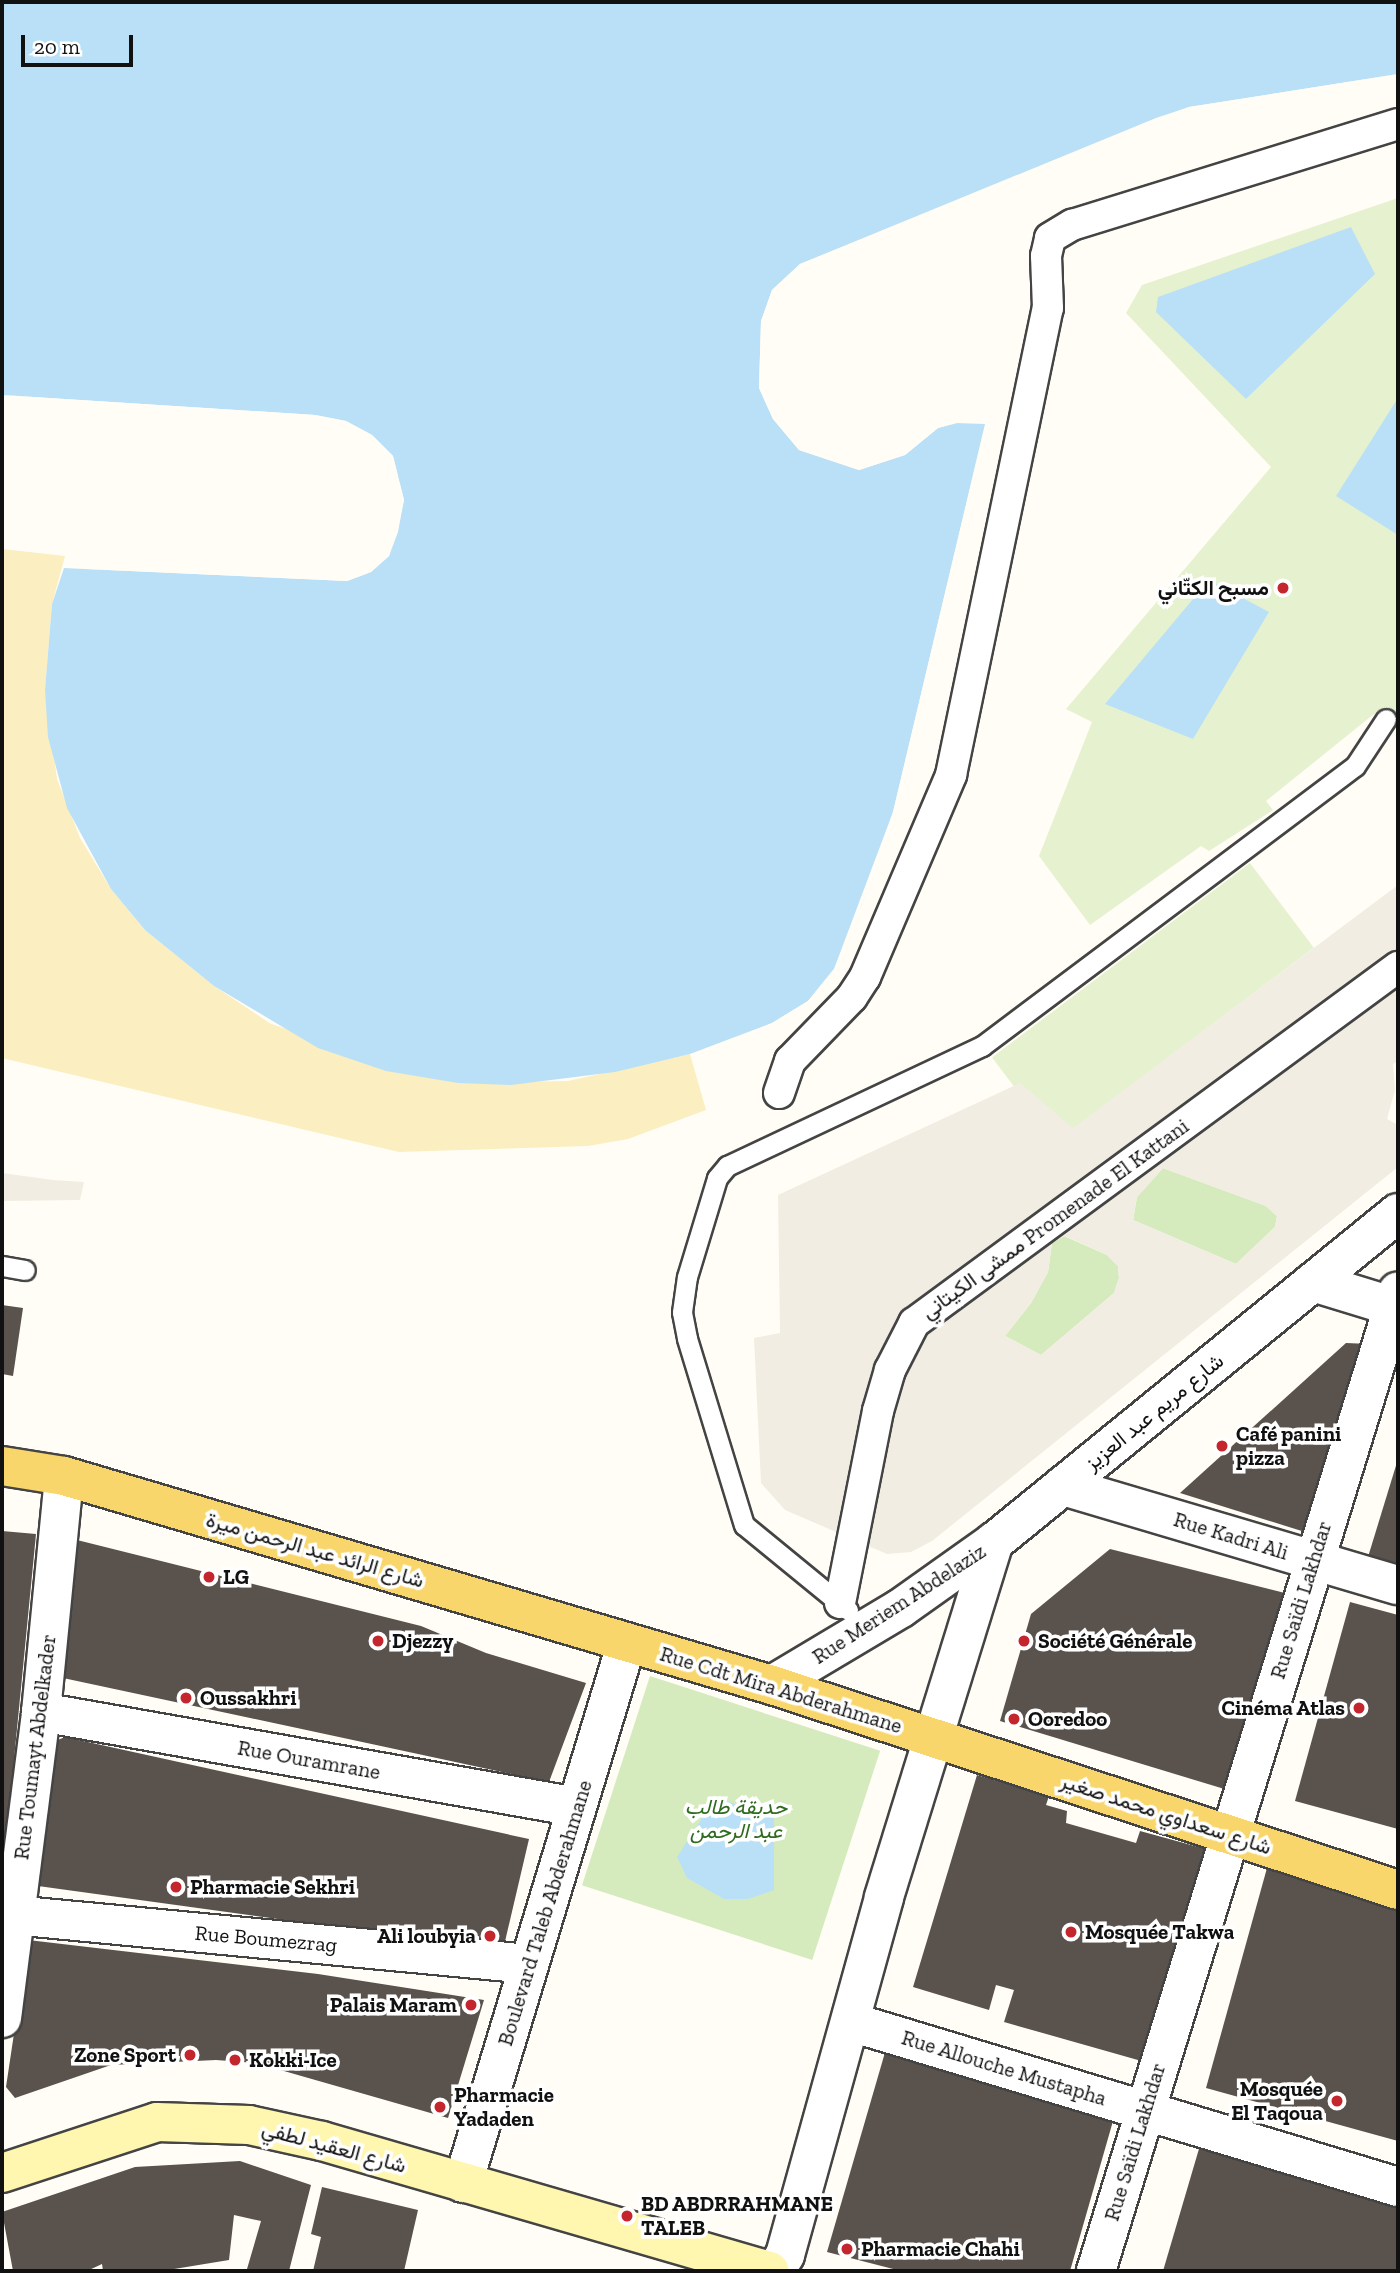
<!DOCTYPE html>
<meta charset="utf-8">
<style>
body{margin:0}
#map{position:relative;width:1400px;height:2273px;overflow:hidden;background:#fffdf5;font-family:"Zilla Slab",Vazirmatn,serif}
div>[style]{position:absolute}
.green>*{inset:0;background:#d5ebbd;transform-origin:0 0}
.sand>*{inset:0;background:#fbeec1}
.pitch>*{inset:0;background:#e6f2cf;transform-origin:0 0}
.plaza>*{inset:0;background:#f1ede2}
.water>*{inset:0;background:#b9e0f7}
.pier>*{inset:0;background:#fffdf5}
.building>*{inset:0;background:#5a524d}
.roads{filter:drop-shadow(2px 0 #444) drop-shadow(-2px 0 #444) drop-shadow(0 2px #444) drop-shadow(0 -2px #444)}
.service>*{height:19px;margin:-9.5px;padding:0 9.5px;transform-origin:9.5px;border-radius:9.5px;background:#fff}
.pedestrian>*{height:30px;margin:-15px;padding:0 15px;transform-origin:15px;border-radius:15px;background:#fff}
.minor>*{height:38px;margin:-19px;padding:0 19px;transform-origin:19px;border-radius:19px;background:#fff}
.secondary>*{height:38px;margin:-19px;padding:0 19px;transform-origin:19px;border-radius:19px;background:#fff6b0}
.primary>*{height:38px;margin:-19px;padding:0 19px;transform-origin:19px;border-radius:19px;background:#f9d66b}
.dots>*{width:19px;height:19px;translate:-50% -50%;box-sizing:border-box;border:4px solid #fff;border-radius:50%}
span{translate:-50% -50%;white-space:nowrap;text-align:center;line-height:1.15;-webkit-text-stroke:7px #fff;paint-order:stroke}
.poi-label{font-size:21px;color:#111;font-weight:700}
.right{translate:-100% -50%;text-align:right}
.left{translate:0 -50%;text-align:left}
.street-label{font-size:21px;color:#111}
.park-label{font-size:21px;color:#2f6b1f;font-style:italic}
.frame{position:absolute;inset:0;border:4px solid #111;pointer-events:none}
.scale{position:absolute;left:21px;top:35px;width:112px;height:32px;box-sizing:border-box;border:4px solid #111;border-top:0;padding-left:9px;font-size:21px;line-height:24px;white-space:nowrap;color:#111;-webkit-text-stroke:5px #fff;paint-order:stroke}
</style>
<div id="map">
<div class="green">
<i style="clip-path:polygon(1163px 1168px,1266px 1206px,1277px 1216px,1275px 1227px,1236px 1264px,1133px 1220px,1137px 1197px)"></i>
<i style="clip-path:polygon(1064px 1236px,1107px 1255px,1118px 1266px,1119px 1278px,1114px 1293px,1041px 1355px,1005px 1336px,1031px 1303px,1048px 1272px,1052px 1243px)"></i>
<i style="left:650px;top:1676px;width:242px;height:220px;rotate:18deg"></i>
</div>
<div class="sand">
<i style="clip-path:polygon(2px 549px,65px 556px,52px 604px,45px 690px,57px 779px,80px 838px,111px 889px,145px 930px,214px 986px,271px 1024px,458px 1083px,568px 1081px,690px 1054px,706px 1110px,628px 1139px,588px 1146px,399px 1152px,2px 1058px)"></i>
</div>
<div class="pitch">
<i style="clip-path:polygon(1398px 198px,1398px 724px,1374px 714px,1266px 801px,1273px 810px,1209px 851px,1201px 846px,1090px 925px,1039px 856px,1092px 722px,1066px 709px,1271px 467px,1126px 313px,1142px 285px)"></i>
<i style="left:1250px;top:863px;width:106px;height:323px;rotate:53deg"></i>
</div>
<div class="plaza">
<i style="clip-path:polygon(evenodd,1398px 885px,1398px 1061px,1393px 1064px,1395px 1090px,1387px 1119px,1398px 1125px,1398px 1167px,932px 1541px,911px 1552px,887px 1554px,785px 1510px,761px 1483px,754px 1338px,780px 1333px,778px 1195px,1020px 1083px,1073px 1128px,1398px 885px,1163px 1168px,1266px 1206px,1277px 1216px,1275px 1227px,1236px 1264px,1133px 1220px,1137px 1197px,1163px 1168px,1398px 885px,1065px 1236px,1107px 1255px,1118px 1266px,1119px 1278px,1114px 1293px,1041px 1355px,1005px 1336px,1031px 1303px,1048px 1272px,1052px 1243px,1065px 1236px)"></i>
<i style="clip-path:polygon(2px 1173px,53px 1180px,84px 1182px,80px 1200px,2px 1201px)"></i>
</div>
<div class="water">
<i style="clip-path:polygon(2px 2px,1398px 2px,1398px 74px,1189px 107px,1156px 118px,800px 264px,772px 290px,761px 321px,759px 388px,773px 419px,799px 450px,859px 470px,905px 455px,938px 428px,955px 423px,985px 424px,893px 812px,862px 904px,834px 969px,808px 1001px,772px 1023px,690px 1054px,615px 1072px,511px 1085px,458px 1083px,386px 1071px,318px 1048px,214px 986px,145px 930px,111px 889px,67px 808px,48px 737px,45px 690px,52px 604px,64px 568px,347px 581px,371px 572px,389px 556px,404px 500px,393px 456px,372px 435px,346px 421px,315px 415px,2px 395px)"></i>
<i style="clip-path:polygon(1351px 227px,1375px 274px,1246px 399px,1156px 312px,1158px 297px)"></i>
<i style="clip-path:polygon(1398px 398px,1398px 535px,1336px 496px)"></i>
<i style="clip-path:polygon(1209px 580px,1269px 612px,1193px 739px,1105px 704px)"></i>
<i style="clip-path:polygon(715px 1798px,774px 1815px,774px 1890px,748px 1899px,724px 1899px,687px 1878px,677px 1857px)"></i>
</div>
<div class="pier">
<i style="clip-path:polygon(1398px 74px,1190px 111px,802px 267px,775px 292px,764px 321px,761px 355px,763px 387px,776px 418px,801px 448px,858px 467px,903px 452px,937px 425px,969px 420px,938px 428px,905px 455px,859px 470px,799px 450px,773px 419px,759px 388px,761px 321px,772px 290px,800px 264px,1189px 107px)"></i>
<i style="clip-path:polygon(2px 395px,315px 415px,346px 421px,372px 435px,393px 456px,404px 500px,398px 532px,389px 556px,371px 572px,347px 581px,64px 568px,346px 577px,370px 569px,386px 554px,401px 500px,399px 479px,390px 458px,370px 438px,345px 425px)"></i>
<i style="clip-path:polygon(986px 421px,896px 813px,837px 971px,811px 1004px,774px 1026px,691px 1058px,772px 1023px,808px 1001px,834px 969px,893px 812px)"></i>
</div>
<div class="building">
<i style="clip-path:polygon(2px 1305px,23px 1308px,13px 1376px,2px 1374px)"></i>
<i style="clip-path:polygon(1346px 1343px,1369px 1344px,1305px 1532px,1180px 1493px)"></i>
<i style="clip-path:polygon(1398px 1459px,1398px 1566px,1368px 1557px)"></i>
<i style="clip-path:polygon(2px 1531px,36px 1534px,4px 1862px,2px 1862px)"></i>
<i style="clip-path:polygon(77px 1540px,421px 1626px,486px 1653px,586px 1683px,549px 1782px,63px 1678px)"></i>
<i style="clip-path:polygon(1110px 1549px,1289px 1594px,1231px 1791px,1000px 1721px,1031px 1614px)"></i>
<i style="clip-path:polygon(1350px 1602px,1398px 1615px,1398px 1829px,1295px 1801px)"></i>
<i style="clip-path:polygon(65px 1737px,529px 1839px,503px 1950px,38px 1886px,48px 1744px)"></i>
<i style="clip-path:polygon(977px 1775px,1049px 1796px,1046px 1805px,1067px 1811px,1066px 1823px,1136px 1843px,1140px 1831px,1213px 1851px,1152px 2064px,1004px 2022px,1014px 1990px,996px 1985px,989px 2010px,913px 1987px)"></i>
<i style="clip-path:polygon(1267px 1868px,1398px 1904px,1398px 2141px,1206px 2088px)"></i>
<i style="clip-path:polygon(28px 1940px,318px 1974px,484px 2000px,448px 2118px,256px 2063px,216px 2060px,111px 2065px,15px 2098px,6px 2087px)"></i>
<i style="clip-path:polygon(886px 2049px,1113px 2121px,1070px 2271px,901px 2271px,827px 2252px)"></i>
<i style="clip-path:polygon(1201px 2142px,1398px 2200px,1398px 2271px,1163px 2271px)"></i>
<i style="clip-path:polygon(240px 2161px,311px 2185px,289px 2271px,247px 2269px,261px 2221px,234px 2215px,229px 2260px,162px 2271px,103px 2271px,102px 2264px,87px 2271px,13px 2271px,2px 2212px,135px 2167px)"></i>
<i style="clip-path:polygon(322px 2187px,418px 2210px,404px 2271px,313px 2271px,321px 2237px,311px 2234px)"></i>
</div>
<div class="roads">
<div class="service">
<i style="left:2px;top:1266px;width:23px;rotate:10deg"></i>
<i style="left:848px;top:1610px;width:134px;rotate:-140.7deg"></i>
<i style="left:744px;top:1525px;width:195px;rotate:-107deg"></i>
<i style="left:687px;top:1338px;width:26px;rotate:-101deg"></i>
<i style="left:682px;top:1312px;width:35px;rotate:-82deg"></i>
<i style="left:687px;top:1277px;width:103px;rotate:-73.1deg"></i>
<i style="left:717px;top:1178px;width:16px;rotate:-50deg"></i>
<i style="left:727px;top:1166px;width:282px;rotate:-25.2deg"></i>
<i style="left:982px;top:1046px;width:466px;rotate:-36.9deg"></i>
<i style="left:1355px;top:766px;width:56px;rotate:-56.6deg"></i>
</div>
<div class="pedestrian">
<i style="left:779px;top:1093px;width:34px;rotate:-71deg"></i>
<i style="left:790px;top:1061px;width:89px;rotate:-45.9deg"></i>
<i style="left:852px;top:997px;width:24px;rotate:-57deg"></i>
<i style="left:865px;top:977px;width:220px;rotate:-66.9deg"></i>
<i style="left:951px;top:775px;width:477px;rotate:-78.3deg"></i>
<i style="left:1048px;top:308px;width:52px;rotate:-92.2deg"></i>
<i style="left:1046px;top:256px;width:18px;rotate:-77deg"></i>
<i style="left:1050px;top:238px;width:26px;rotate:-31deg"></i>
<i style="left:1072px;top:225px;width:341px;rotate:-17.2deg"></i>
<i style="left:840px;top:1603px;width:196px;rotate:-78.8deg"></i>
<i style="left:878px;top:1411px;width:43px;rotate:-73.7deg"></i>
<i style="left:890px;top:1370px;width:53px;rotate:-62.9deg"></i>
<i style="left:914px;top:1323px;width:601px;rotate:-36.34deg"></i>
</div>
<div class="minor">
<i style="left:1313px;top:1282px;width:89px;rotate:17deg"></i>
<i style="left:1063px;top:1486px;width:349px;rotate:16.5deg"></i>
<i style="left:772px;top:1685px;width:150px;rotate:-30.8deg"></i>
<i style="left:901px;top:1608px;width:114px;rotate:-35.4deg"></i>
<i style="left:994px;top:1542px;width:521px;rotate:-39.16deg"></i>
<i style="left:41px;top:1712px;width:544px;rotate:10.05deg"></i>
<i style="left:2px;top:1914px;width:529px;rotate:5.42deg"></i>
<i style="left:2px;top:2018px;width:308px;rotate:-82.7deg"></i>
<i style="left:41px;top:1712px;width:237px;rotate:-84.4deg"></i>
<i style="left:851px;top:2022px;width:571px;rotate:16.79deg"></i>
<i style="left:463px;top:2183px;width:565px;rotate:-73.14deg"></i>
<i style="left:775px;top:2271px;width:19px;rotate:-58deg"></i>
<i style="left:785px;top:2255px;width:371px;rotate:-74.5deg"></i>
<i style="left:884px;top:1897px;width:372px;rotate:-72.8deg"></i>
<i style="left:1096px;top:2271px;width:1025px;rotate:-72.87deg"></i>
</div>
<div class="secondary">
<i style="left:2px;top:2173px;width:163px;rotate:-18.2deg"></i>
<i style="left:157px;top:2122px;width:92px;rotate:1.9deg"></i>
<i style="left:249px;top:2125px;width:75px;rotate:12.4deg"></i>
<i style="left:322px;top:2141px;width:466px;rotate:16.2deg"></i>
</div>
<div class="primary">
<i style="left:2px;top:1466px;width:63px;rotate:9.2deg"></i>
<i style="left:64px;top:1476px;width:738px;rotate:16.45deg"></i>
<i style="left:772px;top:1685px;width:659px;rotate:18.13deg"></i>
</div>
</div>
<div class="dots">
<i style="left:1283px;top:588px;background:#c4262e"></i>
<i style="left:1222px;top:1446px;background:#c4262e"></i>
<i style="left:209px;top:1577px;background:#c4262e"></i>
<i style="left:378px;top:1641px;background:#c4262e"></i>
<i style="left:1024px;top:1641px;background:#c4262e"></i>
<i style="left:186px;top:1698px;background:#c4262e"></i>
<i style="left:1359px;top:1708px;background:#c4262e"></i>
<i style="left:1014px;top:1719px;background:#c4262e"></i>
<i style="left:176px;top:1887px;background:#c4262e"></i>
<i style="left:1071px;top:1932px;background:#c4262e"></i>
<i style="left:490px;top:1936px;background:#c4262e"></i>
<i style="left:471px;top:2005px;background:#c4262e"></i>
<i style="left:190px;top:2055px;background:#c4262e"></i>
<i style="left:235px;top:2060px;background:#c4262e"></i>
<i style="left:1337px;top:2101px;background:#c4262e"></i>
<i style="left:440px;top:2107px;background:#c4262e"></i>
<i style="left:627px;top:2216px;background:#c4262e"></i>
<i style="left:847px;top:2249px;background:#c4262e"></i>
</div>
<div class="poi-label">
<span class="right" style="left:1269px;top:588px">مسبح الكتّاني</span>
<span class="left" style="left:1236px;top:1446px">Café panini<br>pizza</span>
<span class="left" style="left:223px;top:1577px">LG</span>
<span class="left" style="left:392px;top:1641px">Djezzy</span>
<span class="left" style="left:1038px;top:1641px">Société Générale</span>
<span class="left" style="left:200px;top:1698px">Oussakhri</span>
<span class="right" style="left:1345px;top:1708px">Cinéma Atlas</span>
<span class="left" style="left:1028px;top:1719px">Ooredoo</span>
<span class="left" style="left:190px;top:1887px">Pharmacie Sekhri</span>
<span class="left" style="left:1085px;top:1932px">Mosquée Takwa</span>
<span class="right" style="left:476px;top:1936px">Ali loubyia</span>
<span class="right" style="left:457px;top:2005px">Palais Maram</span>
<span class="right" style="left:176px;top:2055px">Zone Sport</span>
<span class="left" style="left:249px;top:2060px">Kokki-Ice</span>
<span class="right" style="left:1323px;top:2101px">Mosquée<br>El Taqoua</span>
<span class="left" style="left:454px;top:2107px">Pharmacie<br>Yadaden</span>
<span class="left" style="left:641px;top:2216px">BD ABDRRAHMANE<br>TALEB</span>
<span class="left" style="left:861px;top:2249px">Pharmacie Chahi</span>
</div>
<div class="street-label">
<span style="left:1055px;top:1219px;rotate:-36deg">ممشى الكيتاني Promenade El Kattani</span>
<span style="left:1154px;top:1412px;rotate:-39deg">شارع مريم عبد العزيز</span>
<span style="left:1231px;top:1536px;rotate:17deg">Rue Kadri Ali</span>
<span style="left:315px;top:1550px;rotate:16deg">شارع الرائد عبد الرحمن ميرة</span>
<span style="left:1301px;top:1600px;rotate:-73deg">Rue Saïdi Lakhdar</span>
<span style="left:899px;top:1604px;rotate:-33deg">Rue Meriem Abdelaziz</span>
<span style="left:781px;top:1690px;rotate:17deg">Rue Cdt Mira Abderahmane</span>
<span style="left:35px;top:1747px;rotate:-83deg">Rue Toumayt Abdelkader</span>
<span style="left:309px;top:1760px;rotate:10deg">Rue Ouramrane</span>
<span style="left:1166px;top:1814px;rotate:18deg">شارع سعداوي محمد صغير</span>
<span style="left:545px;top:1913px;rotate:-73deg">Boulevard Taleb Abderahmane</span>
<span style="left:266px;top:1939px;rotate:5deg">Rue Boumezrag</span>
<span style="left:1004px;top:2068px;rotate:17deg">Rue Allouche Mustapha</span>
<span style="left:1135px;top:2142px;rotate:-73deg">Rue Saïdi Lakhdar</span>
<span style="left:334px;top:2147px;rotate:15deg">شارع العقيد لطفي</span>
</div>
<div class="park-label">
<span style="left:736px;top:1819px">حديقة طالب<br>عبد الرحمن</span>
</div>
<div class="frame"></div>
<div class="scale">20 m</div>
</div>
